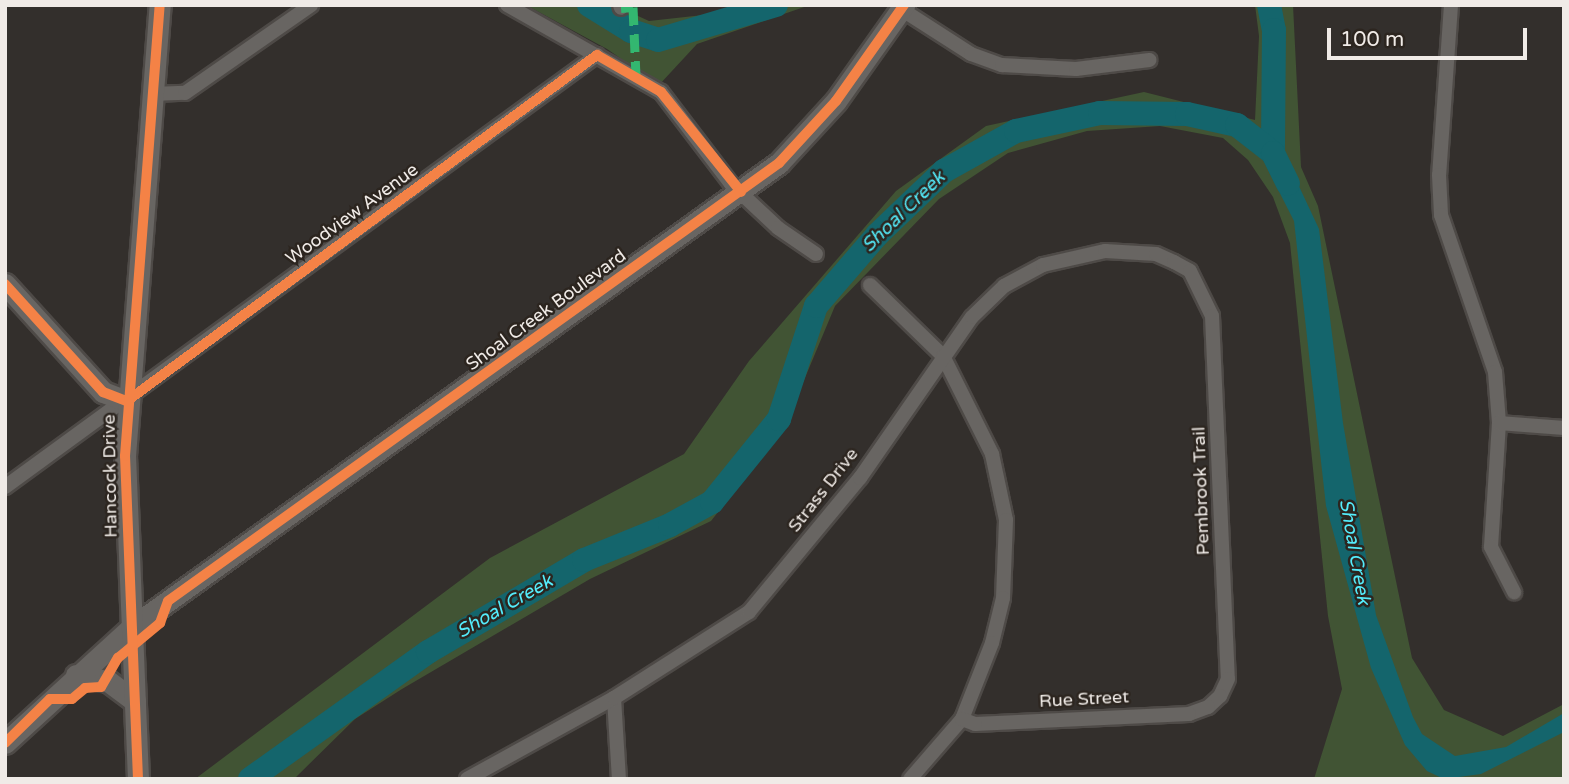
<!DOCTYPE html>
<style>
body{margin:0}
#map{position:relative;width:1569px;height:784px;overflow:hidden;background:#332f2c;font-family:"Varela Round",sans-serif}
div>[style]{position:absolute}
.green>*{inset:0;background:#415434}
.water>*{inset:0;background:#14656c}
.river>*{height:24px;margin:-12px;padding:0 12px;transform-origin:12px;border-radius:12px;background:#14656c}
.roads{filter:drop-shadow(2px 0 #4e4a47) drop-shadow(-2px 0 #4e4a47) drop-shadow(0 2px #4e4a47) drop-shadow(0 -2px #4e4a47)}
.street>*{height:14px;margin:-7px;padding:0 7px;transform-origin:7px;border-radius:7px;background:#686562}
.secondary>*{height:21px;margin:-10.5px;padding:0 10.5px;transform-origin:10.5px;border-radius:10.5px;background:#686562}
.quiet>*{height:9px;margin-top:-4.5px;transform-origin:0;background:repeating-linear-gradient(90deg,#33b770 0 18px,transparent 0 27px)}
.cycleway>*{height:10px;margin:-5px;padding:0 5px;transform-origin:5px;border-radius:5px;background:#f48246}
span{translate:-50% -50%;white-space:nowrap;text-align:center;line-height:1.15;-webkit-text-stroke:5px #2c251f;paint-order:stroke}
.street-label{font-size:18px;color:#f0ebe7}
.water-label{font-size:19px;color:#54ecfb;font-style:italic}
.frame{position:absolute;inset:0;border:7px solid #f0ebe7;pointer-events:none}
.scale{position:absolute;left:1327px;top:28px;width:200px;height:32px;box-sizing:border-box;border:4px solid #f0ebe7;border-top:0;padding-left:9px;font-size:21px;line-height:24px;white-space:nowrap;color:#f0ebe7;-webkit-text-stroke:5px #2c251f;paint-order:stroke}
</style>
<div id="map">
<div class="green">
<i style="clip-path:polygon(526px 5px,614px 5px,649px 21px,703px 15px,736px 5px,810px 5px,697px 44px,659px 85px,607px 49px)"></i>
<i style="clip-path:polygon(1255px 5px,1293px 5px,1301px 167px,1318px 206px,1412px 658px,1444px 710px,1503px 736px,1564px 704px,1564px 779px,1314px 779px,1342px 689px,1328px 616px,1290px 243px,1273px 197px,1248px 160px,1223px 138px,1160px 126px,1087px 131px,1008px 153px,939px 199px,835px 306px,784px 428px,711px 521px,590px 579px,402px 689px,355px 719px,294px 779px,195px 779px,490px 558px,684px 454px,749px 361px,896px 191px,986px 126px,1144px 92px,1255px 120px,1259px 36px)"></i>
</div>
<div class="water">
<i style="clip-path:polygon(1282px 150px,1319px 229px,1343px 423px,1376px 615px,1413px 717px,1422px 734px,1455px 756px,1506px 747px,1564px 713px,1564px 732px,1481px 774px,1444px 779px,1427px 771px,1405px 745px,1371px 668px,1326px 506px,1294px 221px,1262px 158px)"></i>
</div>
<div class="river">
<i style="left:589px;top:5px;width:49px;rotate:31.8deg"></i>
<i style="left:631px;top:31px;width:28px;rotate:18deg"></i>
<i style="left:658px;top:40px;width:123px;rotate:-16.5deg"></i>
<i style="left:1269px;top:5px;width:25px;rotate:79deg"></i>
<i style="left:1274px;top:30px;width:123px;rotate:90.5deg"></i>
<i style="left:250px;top:779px;width:219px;rotate:-35.5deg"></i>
<i style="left:428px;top:652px;width:181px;rotate:-30.5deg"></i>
<i style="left:584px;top:560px;width:93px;rotate:-22.1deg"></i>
<i style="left:670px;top:525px;width:48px;rotate:-28.7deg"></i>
<i style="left:712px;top:502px;width:107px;rotate:-51.1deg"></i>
<i style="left:779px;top:419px;width:119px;rotate:-71.9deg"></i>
<i style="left:816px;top:306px;width:94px;rotate:-49.3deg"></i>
<i style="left:877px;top:235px;width:93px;rotate:-43.7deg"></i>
<i style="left:944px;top:171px;width:82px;rotate:-29.1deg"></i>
<i style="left:1016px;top:131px;width:86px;rotate:-12.1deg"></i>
<i style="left:1100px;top:113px;width:87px;rotate:0.7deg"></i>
<i style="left:1187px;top:114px;width:51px;rotate:12.4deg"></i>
<i style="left:1237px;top:125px;width:46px;rotate:37.9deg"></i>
<i style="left:1273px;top:153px;width:34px;rotate:64deg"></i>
</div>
<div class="roads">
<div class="street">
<i style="left:507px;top:5px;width:177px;rotate:29.5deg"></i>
<i style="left:661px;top:92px;width:116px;rotate:52.7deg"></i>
<i style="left:731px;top:184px;width:64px;rotate:43.1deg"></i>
<i style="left:778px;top:228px;width:46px;rotate:34.4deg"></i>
<i style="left:620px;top:5px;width:3px;rotate:72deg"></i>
<i style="left:1451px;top:5px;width:170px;rotate:94deg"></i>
<i style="left:1439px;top:175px;width:40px;rotate:87.1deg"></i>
<i style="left:1441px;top:215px;width:166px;rotate:71deg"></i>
<i style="left:1495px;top:372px;width:51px;rotate:85.5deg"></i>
<i style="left:1499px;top:423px;width:124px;rotate:93.7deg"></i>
<i style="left:1491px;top:547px;width:51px;rotate:62.9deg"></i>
<i style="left:901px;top:9px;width:83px;rotate:32.7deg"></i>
<i style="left:971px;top:54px;width:33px;rotate:20deg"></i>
<i style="left:1002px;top:65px;width:74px;rotate:3.1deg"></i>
<i style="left:1076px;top:69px;width:74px;rotate:-7deg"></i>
<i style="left:151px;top:94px;width:34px;rotate:-2deg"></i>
<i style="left:185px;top:93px;width:154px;rotate:-34.9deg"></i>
<i style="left:870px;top:285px;width:102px;rotate:44.2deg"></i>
<i style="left:943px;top:356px;width:110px;rotate:63.4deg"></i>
<i style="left:992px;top:454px;width:67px;rotate:78deg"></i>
<i style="left:1006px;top:520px;width:78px;rotate:92.2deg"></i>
<i style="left:1003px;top:598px;width:46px;rotate:103.7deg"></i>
<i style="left:992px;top:643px;width:82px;rotate:111.5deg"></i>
<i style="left:962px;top:719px;width:79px;rotate:130.9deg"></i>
<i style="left:1499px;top:423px;width:65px;rotate:4.4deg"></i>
<i style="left:5px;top:487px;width:733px;rotate:-36.12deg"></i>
<i style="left:614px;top:698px;width:81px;rotate:86.5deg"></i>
<i style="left:467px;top:779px;width:168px;rotate:-28.9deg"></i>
<i style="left:614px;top:698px;width:160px;rotate:-32.5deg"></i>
<i style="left:749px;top:612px;width:174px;rotate:-50.4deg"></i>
<i style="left:860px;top:478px;width:196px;rotate:-55.2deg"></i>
<i style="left:972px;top:317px;width:45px;rotate:-44.1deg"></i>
<i style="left:1004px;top:286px;width:44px;rotate:-28.3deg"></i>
<i style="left:1043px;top:265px;width:64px;rotate:-12.7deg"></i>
<i style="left:1105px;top:251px;width:51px;rotate:3.4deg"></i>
<i style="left:1156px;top:254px;width:20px;rotate:24deg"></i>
<i style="left:1174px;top:262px;width:18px;rotate:29deg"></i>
<i style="left:1190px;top:271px;width:50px;rotate:63.9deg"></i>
<i style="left:1212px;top:316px;width:363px;rotate:87.5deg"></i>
<i style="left:1228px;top:679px;width:19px;rotate:115deg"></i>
<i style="left:1220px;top:696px;width:16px;rotate:137deg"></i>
<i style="left:1208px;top:707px;width:20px;rotate:160deg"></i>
<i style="left:1189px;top:714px;width:214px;rotate:177.3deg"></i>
<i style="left:975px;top:724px;width:14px;rotate:-159deg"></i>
</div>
<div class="secondary">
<i style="left:5px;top:284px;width:146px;rotate:47.8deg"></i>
<i style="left:103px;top:392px;width:26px;rotate:21deg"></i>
<i style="left:76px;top:675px;width:33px;rotate:11deg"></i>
<i style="left:108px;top:681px;width:34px;rotate:37deg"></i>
<i style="left:5px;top:743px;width:173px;rotate:-42.4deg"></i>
<i style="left:133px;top:626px;width:795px;rotate:-35.63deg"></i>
<i style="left:779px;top:163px;width:84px;rotate:-47.4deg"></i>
<i style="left:836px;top:101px;width:118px;rotate:-54.7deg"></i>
<i style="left:138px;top:779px;width:323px;rotate:-92.3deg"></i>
<i style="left:125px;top:456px;width:452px;rotate:-85.6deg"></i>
</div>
</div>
<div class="quiet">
<i style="left:621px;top:8px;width:12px;rotate:-5deg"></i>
<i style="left:633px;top:7px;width:69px;rotate:87.5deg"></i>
</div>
<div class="cycleway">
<i style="left:5px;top:284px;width:146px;rotate:47.8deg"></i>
<i style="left:103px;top:392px;width:26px;rotate:21deg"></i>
<i style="left:127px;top:401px;width:584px;rotate:-36.36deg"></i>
<i style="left:597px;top:55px;width:74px;rotate:30deg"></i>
<i style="left:661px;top:92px;width:128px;rotate:51.3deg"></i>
<i style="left:5px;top:743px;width:63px;rotate:-44.4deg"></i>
<i style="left:50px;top:699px;width:22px"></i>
<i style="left:72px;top:699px;width:17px;rotate:-40deg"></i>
<i style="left:85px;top:688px;width:16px;rotate:-4deg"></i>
<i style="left:101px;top:687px;width:34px;rotate:-60deg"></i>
<i style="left:118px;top:658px;width:55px;rotate:-39.8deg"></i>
<i style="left:160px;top:623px;width:23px;rotate:-70deg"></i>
<i style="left:168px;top:601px;width:752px;rotate:-35.64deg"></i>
<i style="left:779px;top:163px;width:84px;rotate:-47.4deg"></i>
<i style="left:836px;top:101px;width:118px;rotate:-54.7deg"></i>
<i style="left:138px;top:779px;width:323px;rotate:-92.3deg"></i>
<i style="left:125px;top:456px;width:452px;rotate:-85.6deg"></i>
</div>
<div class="street-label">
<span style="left:352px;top:214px;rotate:-36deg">Woodview Avenue</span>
<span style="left:546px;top:310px;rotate:-36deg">Shoal Creek Boulevard</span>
<span style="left:110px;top:476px;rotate:-91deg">Hancock Drive</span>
<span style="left:823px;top:490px;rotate:-52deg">Strass Drive</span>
<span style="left:1201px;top:491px;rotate:-92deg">Pembrook Trail</span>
<span style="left:1084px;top:699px;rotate:-3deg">Rue Street</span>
</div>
<div class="water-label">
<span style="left:904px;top:212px;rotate:-44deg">Shoal Creek</span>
<span style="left:1354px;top:552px;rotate:80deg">Shoal Creek</span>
<span style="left:505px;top:607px;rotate:-30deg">Shoal Creek</span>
</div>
<div class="frame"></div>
<div class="scale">100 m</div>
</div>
